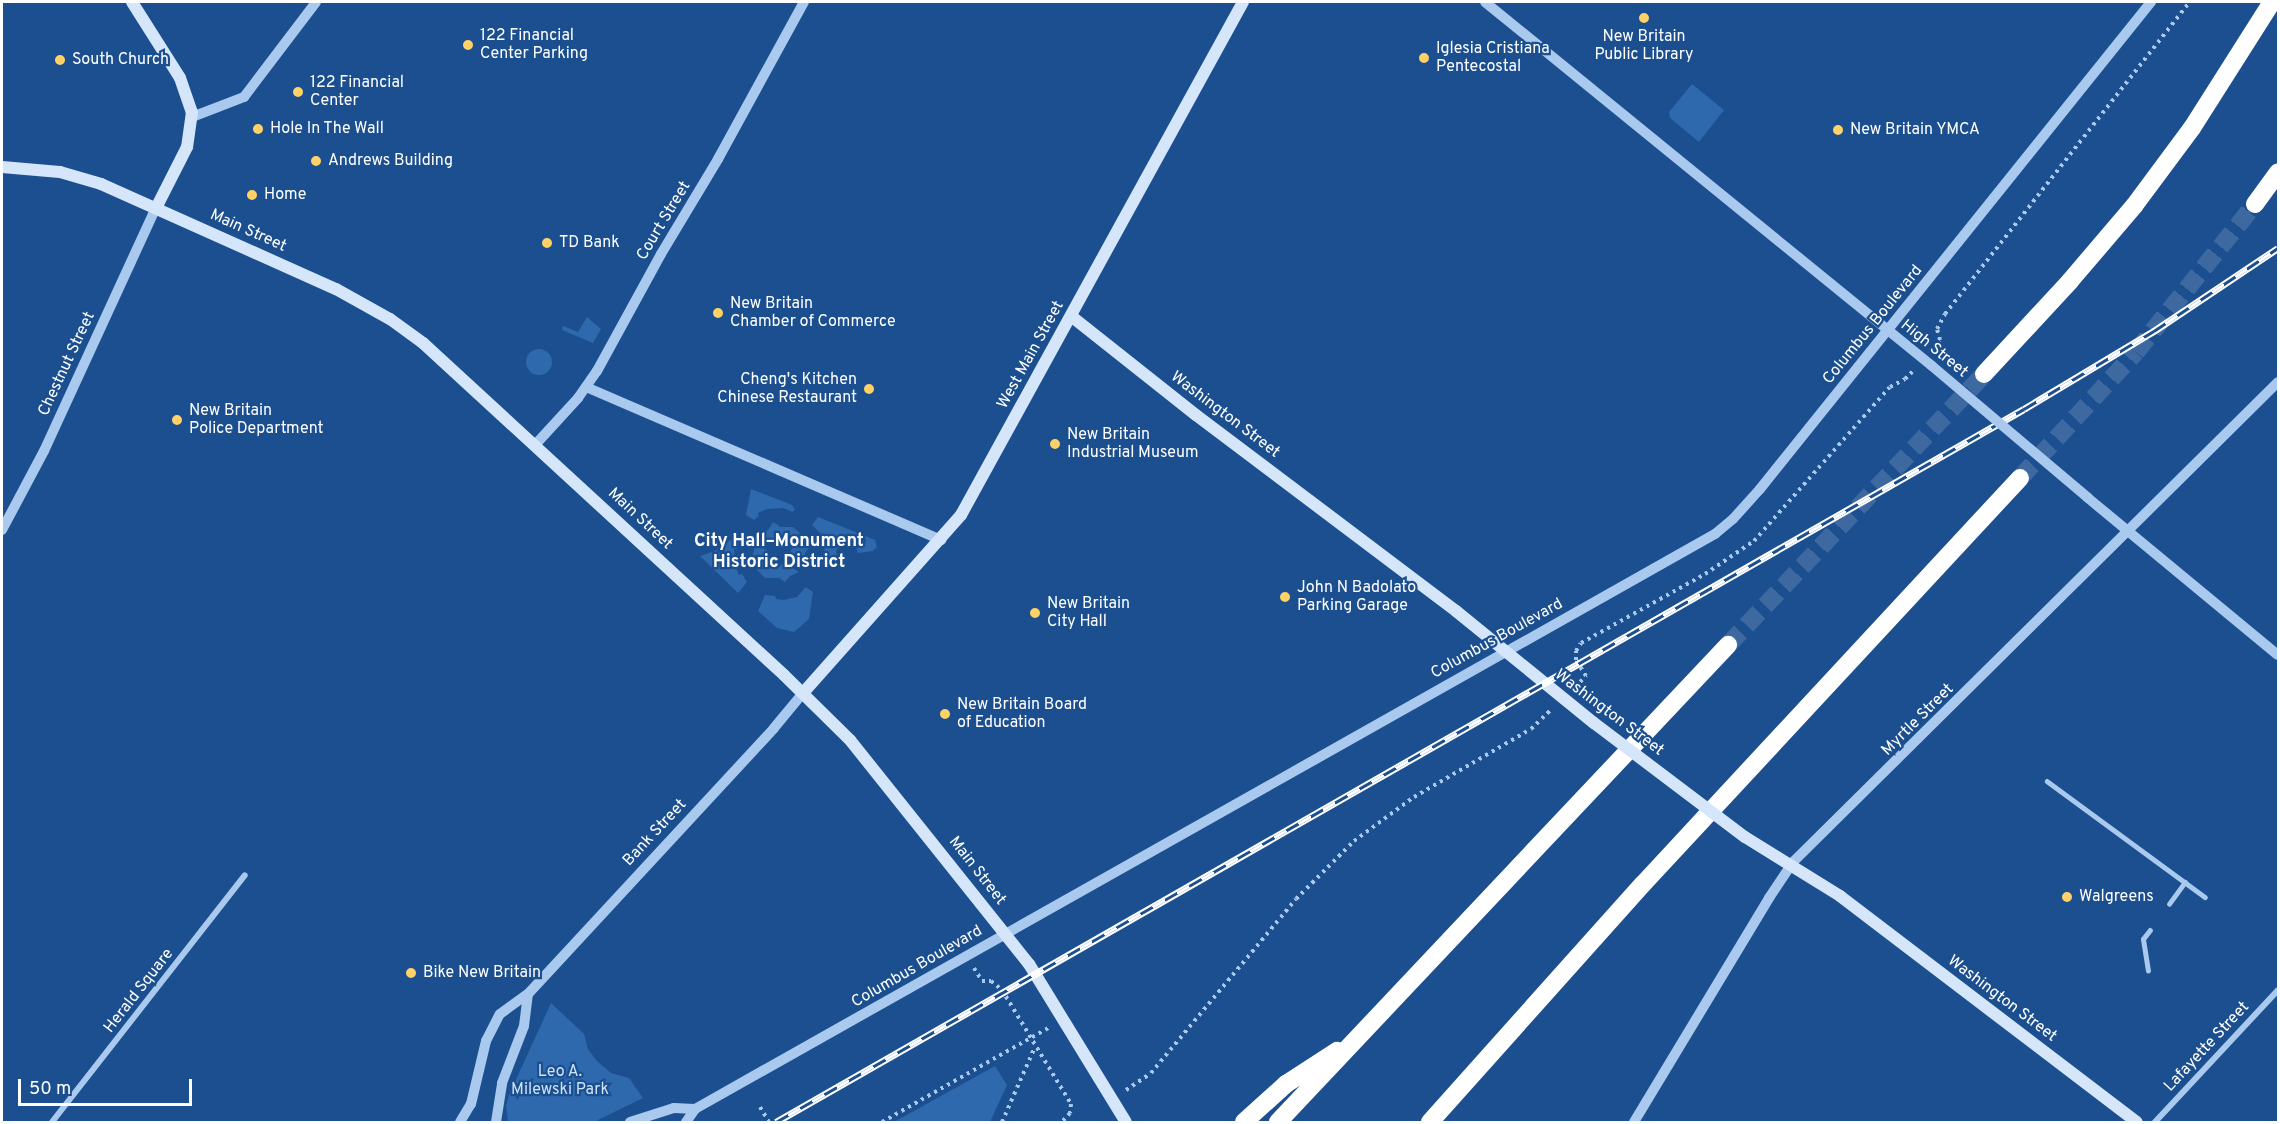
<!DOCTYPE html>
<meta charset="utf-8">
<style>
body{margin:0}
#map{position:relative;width:2280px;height:1124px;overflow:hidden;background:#1b4f8f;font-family:Overpass,sans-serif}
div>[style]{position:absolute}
.green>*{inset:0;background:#2e69ad}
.round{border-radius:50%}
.motorway-tunnel>*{height:18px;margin-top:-9px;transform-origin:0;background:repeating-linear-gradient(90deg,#3d69a0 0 18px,transparent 0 27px)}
.path>*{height:4px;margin-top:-2px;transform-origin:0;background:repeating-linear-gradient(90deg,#a9c9ee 0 3px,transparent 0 7.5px)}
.service>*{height:4.5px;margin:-2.25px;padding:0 2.25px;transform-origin:2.25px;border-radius:2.25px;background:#a9c9ee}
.minor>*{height:6px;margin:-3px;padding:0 3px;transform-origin:3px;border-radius:3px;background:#a9c9ee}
.tertiary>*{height:10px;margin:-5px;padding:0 5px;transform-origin:5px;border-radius:5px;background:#a9c9ee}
.secondary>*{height:12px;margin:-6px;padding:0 6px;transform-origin:6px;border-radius:6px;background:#d6e6fa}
.motorway>*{height:18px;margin:-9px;padding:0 9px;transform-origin:9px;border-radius:9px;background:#fff}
.rail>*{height:7px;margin-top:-3.5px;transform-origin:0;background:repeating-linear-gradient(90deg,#1b4f8f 0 14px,#fff 0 28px);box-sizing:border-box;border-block:2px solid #fff}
.tertiary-bridge>*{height:10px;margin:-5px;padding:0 5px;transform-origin:5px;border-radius:5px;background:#a9c9ee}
.secondary-bridge>*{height:12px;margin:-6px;padding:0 6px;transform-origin:6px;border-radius:6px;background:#d6e6fa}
.dots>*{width:16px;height:16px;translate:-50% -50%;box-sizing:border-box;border:3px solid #1b4f8f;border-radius:50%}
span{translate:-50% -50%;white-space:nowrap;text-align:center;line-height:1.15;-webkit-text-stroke:4.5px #1b4f8f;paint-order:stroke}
.poi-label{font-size:16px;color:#fff}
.left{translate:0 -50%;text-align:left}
.right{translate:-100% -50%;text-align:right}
.street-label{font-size:16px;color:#fff}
.park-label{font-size:16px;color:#cfe3fa}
.neighbourhood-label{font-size:18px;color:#fff;font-weight:700}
.frame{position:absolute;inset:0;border:3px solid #fff;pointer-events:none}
.scale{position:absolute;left:18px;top:1079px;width:174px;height:27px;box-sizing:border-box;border:3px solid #fff;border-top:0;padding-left:8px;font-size:18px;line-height:21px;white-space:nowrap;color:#fff;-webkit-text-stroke:4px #1b4f8f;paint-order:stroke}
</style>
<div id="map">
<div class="green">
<i style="clip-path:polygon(1692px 84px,1724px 110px,1699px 142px,1670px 118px,1669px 112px)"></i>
<i style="clip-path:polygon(587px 317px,601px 329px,593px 343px,562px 330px,563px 326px,578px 332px)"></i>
<i class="round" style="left:526px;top:349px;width:26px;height:26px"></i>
<i style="clip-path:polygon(751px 489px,792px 505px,795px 510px,792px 512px,784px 508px,767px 509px,758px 513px,759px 516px,754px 520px,746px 515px)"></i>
<i style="clip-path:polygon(818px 517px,875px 540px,877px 547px,873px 551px,858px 553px,854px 543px,843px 543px,836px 551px,838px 561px,828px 569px,821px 563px,822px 558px,825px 556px,823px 536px,812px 525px)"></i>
<i style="clip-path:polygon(773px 522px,781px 527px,793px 527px,801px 534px,802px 542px,810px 546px,805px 553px,805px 565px,789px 554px,793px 547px,788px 539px,783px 538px,774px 544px,758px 534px,769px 529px)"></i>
<i style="clip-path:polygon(732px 539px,739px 543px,737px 549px,734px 549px,735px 565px,739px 575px,742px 574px,747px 582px,738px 593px,700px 556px,715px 551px)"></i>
<i style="clip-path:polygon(753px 541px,769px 552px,766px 561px,771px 568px,777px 569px,784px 562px,799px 572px,790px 576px,785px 582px,779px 578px,765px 578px,756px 569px,756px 563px,750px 559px,754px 552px)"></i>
<i style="clip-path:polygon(806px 587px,813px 592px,809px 619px,794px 632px,777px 628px,758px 611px,765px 595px,775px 596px,776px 599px,784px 600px,797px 597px)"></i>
<i style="clip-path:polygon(551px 1003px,584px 1034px,588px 1049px,597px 1061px,611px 1073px,629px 1078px,643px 1098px,594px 1122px,508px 1122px,506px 1106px,509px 1095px)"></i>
<i style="clip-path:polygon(995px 1066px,1007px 1085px,990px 1122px,894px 1122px)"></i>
</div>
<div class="motorway-tunnel">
<i style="left:2020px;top:478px;width:171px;rotate:-47.4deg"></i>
<i style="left:2136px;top:352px;width:190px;rotate:-51.2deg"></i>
<i style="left:1728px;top:645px;width:373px;rotate:-46.6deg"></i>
</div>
<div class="path">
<i style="left:1934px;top:346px;width:8px;rotate:-45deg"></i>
<i style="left:1940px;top:340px;width:11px;rotate:-105deg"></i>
<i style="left:1937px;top:329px;width:17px;rotate:-62deg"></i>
<i style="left:1945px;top:314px;width:397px;rotate:-51.9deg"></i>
<i style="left:1575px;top:687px;width:16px;rotate:-45deg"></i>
<i style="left:1586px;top:676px;width:19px;rotate:-122deg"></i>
<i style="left:1576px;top:660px;width:9px;rotate:-90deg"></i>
<i style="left:1576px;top:651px;width:9px;rotate:-58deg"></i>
<i style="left:1581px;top:643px;width:142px;rotate:-29.1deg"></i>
<i style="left:1705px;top:574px;width:59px;rotate:-34deg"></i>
<i style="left:1754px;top:541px;width:205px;rotate:-48.6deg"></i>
<i style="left:1890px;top:387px;width:17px;rotate:-28deg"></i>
<i style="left:1905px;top:379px;width:13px;rotate:-45deg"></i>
<i style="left:974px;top:968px;width:15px;rotate:58deg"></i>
<i style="left:982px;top:981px;width:9px"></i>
<i style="left:991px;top:981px;width:14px;rotate:39deg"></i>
<i style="left:1002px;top:990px;width:133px;rotate:58.8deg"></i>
<i style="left:1071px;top:1104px;width:9px;rotate:96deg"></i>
<i style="left:1070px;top:1113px;width:12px;rotate:132deg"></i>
<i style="left:1126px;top:1090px;width:30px;rotate:-34deg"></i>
<i style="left:1151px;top:1073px;width:226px;rotate:-50.2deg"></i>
<i style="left:1296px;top:899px;width:82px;rotate:-45deg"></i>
<i style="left:1354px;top:841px;width:74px;rotate:-36.3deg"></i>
<i style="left:1414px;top:797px;width:135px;rotate:-30.2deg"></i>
<i style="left:1531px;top:729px;width:29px;rotate:-44deg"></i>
<i style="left:760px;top:1107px;width:17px;rotate:59deg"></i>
<i style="left:882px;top:1122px;width:191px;rotate:-29.5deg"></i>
<i style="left:1002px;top:1122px;width:82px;rotate:-66.3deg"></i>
</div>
<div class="service">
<i style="left:2047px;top:781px;width:196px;rotate:36.3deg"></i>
<i style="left:2169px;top:904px;width:27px;rotate:-54deg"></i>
<i style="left:2148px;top:971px;width:32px;rotate:-99deg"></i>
<i style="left:2143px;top:939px;width:11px;rotate:-52deg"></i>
</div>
<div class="minor">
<i style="left:52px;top:1122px;width:313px;rotate:-52deg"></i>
<i style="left:2155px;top:1122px;width:180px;rotate:-47deg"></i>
</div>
<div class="tertiary">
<i style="left:1485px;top:2px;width:576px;rotate:39.16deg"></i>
<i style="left:192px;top:117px;width:56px;rotate:-21deg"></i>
<i style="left:244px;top:97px;width:119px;rotate:-52.8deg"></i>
<i style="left:586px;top:387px;width:387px;rotate:23.3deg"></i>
<i style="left:535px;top:445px;width:64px;rotate:-47.5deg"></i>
<i style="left:578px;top:398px;width:33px;rotate:-55deg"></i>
<i style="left:597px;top:371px;width:133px;rotate:-61.3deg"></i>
<i style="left:661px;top:254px;width:111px;rotate:-59deg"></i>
<i style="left:718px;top:159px;width:179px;rotate:-61.3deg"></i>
<i style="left:2088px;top:498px;width:246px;rotate:39.6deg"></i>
<i style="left:2px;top:530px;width:89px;rotate:-62deg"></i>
<i style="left:44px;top:451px;width:268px;rotate:-65.3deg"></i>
<i style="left:460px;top:1122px;width:21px;rotate:-59deg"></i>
<i style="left:471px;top:1104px;width:65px;rotate:-76.6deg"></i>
<i style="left:486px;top:1041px;width:30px;rotate:-63deg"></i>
<i style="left:500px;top:1014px;width:34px;rotate:-36deg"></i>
<i style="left:528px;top:994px;width:362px;rotate:-47.2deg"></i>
<i style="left:774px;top:728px;width:45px;rotate:-50.4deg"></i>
<i style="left:496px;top:1122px;width:39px;rotate:-81deg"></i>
<i style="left:502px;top:1083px;width:61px;rotate:-68.9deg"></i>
<i style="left:524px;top:1026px;width:32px;rotate:-83deg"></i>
<i style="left:630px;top:1122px;width:46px;rotate:-17.7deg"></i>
<i style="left:674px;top:1108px;width:21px;rotate:3deg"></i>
<i style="left:686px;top:1122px;width:16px;rotate:-55deg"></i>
<i style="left:695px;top:1109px;width:1171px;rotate:-29.41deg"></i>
<i style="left:1715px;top:534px;width:23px;rotate:-40deg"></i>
<i style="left:1733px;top:519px;width:40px;rotate:-48deg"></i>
<i style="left:1760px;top:489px;width:625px;rotate:-51.24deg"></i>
<i style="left:1634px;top:1122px;width:262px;rotate:-58.9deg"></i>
<i style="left:1769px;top:898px;width:43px;rotate:-56.3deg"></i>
<i style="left:1793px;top:862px;width:682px;rotate:-44.7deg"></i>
</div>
<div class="secondary">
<i style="left:132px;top:2px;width:90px;rotate:57.7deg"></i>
<i style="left:180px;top:78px;width:36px;rotate:71deg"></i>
<i style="left:192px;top:112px;width:35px;rotate:98deg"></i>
<i style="left:187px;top:147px;width:68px;rotate:116.9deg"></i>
<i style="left:2px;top:167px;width:58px;rotate:4.9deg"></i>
<i style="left:60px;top:172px;width:43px;rotate:16.3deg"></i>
<i style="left:101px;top:184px;width:257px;rotate:24.1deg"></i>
<i style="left:336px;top:289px;width:62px;rotate:29.1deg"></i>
<i style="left:390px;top:319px;width:41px;rotate:36deg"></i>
<i style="left:423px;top:343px;width:490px;rotate:42.6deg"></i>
<i style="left:784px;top:675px;width:93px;rotate:44.6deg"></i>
<i style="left:850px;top:740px;width:287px;rotate:51.4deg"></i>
<i style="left:1029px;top:964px;width:185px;rotate:58.5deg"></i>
<i style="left:1071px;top:316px;width:159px;rotate:38.4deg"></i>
<i style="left:1196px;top:415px;width:326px;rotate:37deg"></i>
<i style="left:1456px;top:611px;width:178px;rotate:39.1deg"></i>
<i style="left:803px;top:693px;width:238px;rotate:-48.4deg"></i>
<i style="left:961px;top:515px;width:585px;rotate:-61.2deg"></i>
<i style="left:1745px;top:837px;width:112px;rotate:31.8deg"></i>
<i style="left:1840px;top:896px;width:373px;rotate:37.3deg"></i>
</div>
<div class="motorway">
<i style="left:2255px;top:204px;width:39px;rotate:-54deg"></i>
<i style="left:1984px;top:374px;width:127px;rotate:-47.2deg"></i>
<i style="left:2070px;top:281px;width:99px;rotate:-49.5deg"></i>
<i style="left:2134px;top:206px;width:97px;rotate:-53.4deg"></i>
<i style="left:2192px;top:128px;width:149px;rotate:-57.6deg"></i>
<i style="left:1244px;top:1122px;width:57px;rotate:-42.1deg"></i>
<i style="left:1286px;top:1084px;width:61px;rotate:-32.9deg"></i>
<i style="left:1278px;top:1122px;width:656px;rotate:-46.67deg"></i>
<i style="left:1430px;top:1122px;width:319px;rotate:-48.2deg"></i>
<i style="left:1643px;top:884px;width:554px;rotate:-47.12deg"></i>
</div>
<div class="rail">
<i style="left:776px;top:1122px;width:1437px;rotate:-29.74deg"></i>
<i style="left:2024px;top:409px;width:152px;rotate:-31deg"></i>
<i style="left:2154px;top:331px;width:149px;rotate:-33.8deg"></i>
</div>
<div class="tertiary-bridge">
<i style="left:1932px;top:366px;width:204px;rotate:40.2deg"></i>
</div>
<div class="secondary-bridge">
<i style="left:1594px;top:723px;width:189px;rotate:37.1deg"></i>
</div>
<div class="dots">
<i style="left:1644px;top:18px;background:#ffd166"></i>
<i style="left:468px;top:45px;background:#ffd166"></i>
<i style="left:1424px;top:58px;background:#ffd166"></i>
<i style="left:60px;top:60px;background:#ffd166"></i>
<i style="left:298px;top:92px;background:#ffd166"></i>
<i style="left:258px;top:129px;background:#ffd166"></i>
<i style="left:1838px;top:130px;background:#ffd166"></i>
<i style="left:316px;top:161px;background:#ffd166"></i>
<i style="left:252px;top:195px;background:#ffd166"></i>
<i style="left:547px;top:243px;background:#ffd166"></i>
<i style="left:718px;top:313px;background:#ffd166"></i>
<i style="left:869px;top:389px;background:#ffd166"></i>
<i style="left:177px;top:420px;background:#ffd166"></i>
<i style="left:1055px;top:444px;background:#ffd166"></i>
<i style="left:1285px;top:597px;background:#ffd166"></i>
<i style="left:1035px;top:613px;background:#ffd166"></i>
<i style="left:945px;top:714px;background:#ffd166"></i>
<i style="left:2067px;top:897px;background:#ffd166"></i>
<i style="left:411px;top:973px;background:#ffd166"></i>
</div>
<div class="poi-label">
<span class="left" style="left:480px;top:45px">122 Financial<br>Center Parking</span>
<span style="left:1644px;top:46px">New Britain<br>Public Library</span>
<span class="left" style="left:1436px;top:58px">Iglesia Cristiana<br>Pentecostal</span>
<span class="left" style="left:72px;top:60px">South Church</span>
<span class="left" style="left:310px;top:92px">122 Financial<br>Center</span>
<span class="left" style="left:270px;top:129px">Hole In The Wall</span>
<span class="left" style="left:1850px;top:130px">New Britain YMCA</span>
<span class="left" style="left:328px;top:161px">Andrews Building</span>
<span class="left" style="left:264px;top:195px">Home</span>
<span class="left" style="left:559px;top:243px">TD Bank</span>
<span class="left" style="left:730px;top:313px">New Britain<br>Chamber of Commerce</span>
<span class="right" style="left:857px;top:389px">Cheng's Kitchen<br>Chinese Restaurant</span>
<span class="left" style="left:189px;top:420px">New Britain<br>Police Department</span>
<span class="left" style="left:1067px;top:444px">New Britain<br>Industrial Museum</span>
<span class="left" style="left:1297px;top:597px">John N Badolato<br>Parking Garage</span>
<span class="left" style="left:1047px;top:613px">New Britain<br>City Hall</span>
<span class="left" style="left:957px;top:714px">New Britain Board<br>of Education</span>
<span class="left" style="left:2079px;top:897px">Walgreens</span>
<span class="left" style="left:423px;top:973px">Bike New Britain</span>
</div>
<div class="street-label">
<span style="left:664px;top:221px;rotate:-59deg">Court Street</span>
<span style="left:248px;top:231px;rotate:24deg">Main Street</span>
<span style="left:1873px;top:325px;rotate:-51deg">Columbus Boulevard</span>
<span style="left:1934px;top:349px;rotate:39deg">High Street</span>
<span style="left:1031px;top:355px;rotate:-61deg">West Main Street</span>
<span style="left:67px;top:364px;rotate:-65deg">Chestnut Street</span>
<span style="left:1225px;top:415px;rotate:37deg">Washington Street</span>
<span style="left:640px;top:519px;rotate:43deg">Main Street</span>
<span style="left:1497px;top:639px;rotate:-29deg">Columbus Boulevard</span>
<span style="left:1609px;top:713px;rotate:37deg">Washington Street</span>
<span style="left:1918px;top:720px;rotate:-45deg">Myrtle Street</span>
<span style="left:655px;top:833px;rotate:-47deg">Bank Street</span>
<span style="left:977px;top:871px;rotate:52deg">Main Street</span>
<span style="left:917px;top:967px;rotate:-30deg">Columbus Boulevard</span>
<span style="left:139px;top:991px;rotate:-52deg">Herald Square</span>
<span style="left:2002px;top:999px;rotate:37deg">Washington Street</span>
<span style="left:2207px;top:1047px;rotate:-47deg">Lafayette Street</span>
</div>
<div class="park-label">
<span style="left:560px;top:1081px">Leo A.<br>Milewski Park</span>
</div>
<div class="neighbourhood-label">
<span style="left:779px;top:553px">City Hall–Monument<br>Historic District</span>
</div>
<div class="frame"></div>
<div class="scale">50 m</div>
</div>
